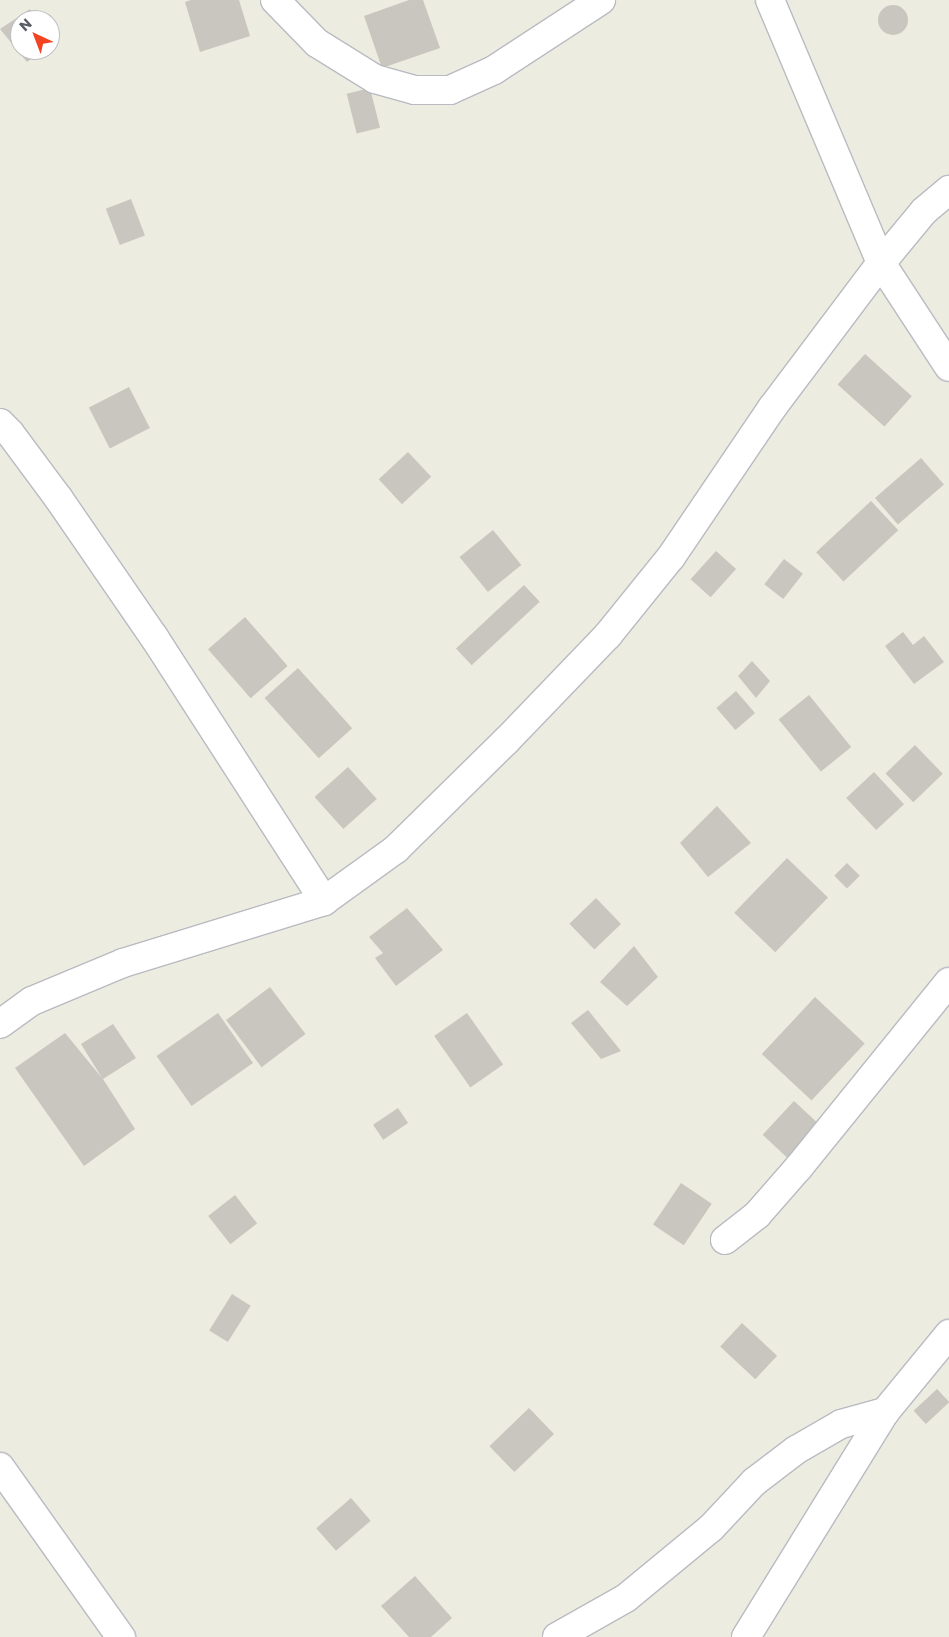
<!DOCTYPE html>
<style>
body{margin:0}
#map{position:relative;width:949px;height:1637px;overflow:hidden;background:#edece1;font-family:Poppins,sans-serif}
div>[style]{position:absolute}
.building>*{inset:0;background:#c8c6be;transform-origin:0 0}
.round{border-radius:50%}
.roads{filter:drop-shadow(1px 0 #b9bbc1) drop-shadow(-1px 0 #b9bbc1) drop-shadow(0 1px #b9bbc1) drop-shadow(0 -1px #b9bbc1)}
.street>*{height:28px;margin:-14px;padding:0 14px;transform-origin:14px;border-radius:14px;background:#fff}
span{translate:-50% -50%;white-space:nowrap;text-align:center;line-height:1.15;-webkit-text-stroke:5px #fff;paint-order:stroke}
.north{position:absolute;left:10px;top:10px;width:50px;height:50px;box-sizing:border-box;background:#fff;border:1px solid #bdbec1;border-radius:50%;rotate:317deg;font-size:14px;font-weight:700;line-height:20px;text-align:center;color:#5a5d63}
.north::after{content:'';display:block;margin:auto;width:18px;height:22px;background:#f24423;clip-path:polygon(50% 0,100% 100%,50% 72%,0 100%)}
</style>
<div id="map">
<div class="building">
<i style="clip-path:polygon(191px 0,239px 0,250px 36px,200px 52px,185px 2px)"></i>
<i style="clip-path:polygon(409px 0,423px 0,440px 48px,382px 68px,364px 16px)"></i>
<i class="round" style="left:878px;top:5px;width:30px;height:30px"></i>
<i style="clip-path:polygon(30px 9px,37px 20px,20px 20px,20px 50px,44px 50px,27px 62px,0 29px)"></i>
<i style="left:370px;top:88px;width:41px;height:24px;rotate:76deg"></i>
<i style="left:131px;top:199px;width:39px;height:27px;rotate:69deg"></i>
<i style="left:865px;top:354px;width:63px;height:41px;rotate:42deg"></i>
<i style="left:129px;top:387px;width:46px;height:45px;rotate:63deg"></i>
<i style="left:408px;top:452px;width:34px;height:40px;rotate:47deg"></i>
<i style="left:921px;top:458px;width:35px;height:61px;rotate:49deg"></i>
<i style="left:871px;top:501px;width:40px;height:75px;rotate:47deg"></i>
<i style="left:493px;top:530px;width:45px;height:43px;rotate:51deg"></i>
<i style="left:716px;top:551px;width:27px;height:38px;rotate:42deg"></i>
<i style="left:784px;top:559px;width:24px;height:32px;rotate:38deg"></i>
<i style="left:524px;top:585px;width:23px;height:93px;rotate:47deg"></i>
<i style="left:245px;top:617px;width:65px;height:49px;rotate:49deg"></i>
<i style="clip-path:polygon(903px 632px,913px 645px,924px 636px,944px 662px,914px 684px,885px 646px)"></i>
<i style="clip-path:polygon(752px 661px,770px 681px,756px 698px,738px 676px)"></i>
<i style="left:298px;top:668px;width:81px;height:45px;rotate:48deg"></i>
<i style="left:736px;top:691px;width:29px;height:26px;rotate:49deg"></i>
<i style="left:809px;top:695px;width:67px;height:39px;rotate:51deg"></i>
<i style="left:915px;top:745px;width:40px;height:41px;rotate:46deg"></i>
<i style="left:348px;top:767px;width:43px;height:45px;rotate:48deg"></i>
<i style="left:874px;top:772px;width:44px;height:38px;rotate:47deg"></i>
<i style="clip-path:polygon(717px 806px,751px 843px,708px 877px,680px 843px)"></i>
<i style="left:787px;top:858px;width:57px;height:76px;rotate:44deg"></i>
<i style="left:847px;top:863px;width:18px;height:18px;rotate:45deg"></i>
<i style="left:596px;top:898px;width:36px;height:37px;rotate:46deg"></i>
<i style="clip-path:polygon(407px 908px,443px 950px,396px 986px,375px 958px,383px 953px,369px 937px)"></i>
<i style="clip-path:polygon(634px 946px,658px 977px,627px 1006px,600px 982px)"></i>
<i style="left:270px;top:987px;width:59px;height:55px;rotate:53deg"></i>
<i style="left:815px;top:997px;width:68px;height:78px;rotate:43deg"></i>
<i style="clip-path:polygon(588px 1010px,621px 1051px,601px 1059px,571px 1023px)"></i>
<i style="left:218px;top:1013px;width:61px;height:75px;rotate:55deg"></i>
<i style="left:467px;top:1013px;width:63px;height:40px;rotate:55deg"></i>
<i style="clip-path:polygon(113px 1024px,136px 1058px,103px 1079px,135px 1129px,84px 1166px,15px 1068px,65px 1033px,102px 1078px,81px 1044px)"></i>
<i style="left:794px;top:1101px;width:40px;height:46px;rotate:43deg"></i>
<i style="left:398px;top:1108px;width:18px;height:30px;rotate:56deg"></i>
<i style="left:681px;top:1183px;width:37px;height:50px;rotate:34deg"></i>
<i style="left:235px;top:1195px;width:36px;height:34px;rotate:52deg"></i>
<i style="left:232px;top:1294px;width:22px;height:43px;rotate:32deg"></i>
<i style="left:742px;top:1323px;width:48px;height:32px;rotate:43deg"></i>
<i style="left:937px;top:1389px;width:18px;height:32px;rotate:47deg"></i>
<i style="left:529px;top:1408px;width:36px;height:55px;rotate:46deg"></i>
<i style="left:351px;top:1498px;width:30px;height:46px;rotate:49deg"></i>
<i style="clip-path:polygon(415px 1576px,452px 1618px,431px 1637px,409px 1637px,381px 1606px)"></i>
</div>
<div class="roads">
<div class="street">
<i style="left:275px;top:0;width:60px;rotate:45.7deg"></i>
<i style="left:317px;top:43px;width:68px;rotate:31.8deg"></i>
<i style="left:375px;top:79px;width:41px;rotate:15.4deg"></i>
<i style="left:415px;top:90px;width:35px"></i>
<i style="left:450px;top:90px;width:48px;rotate:-24.4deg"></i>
<i style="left:494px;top:70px;width:128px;rotate:-33.2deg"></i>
<i style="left:770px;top:0;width:285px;rotate:67.1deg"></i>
<i style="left:881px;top:263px;width:124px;rotate:56.8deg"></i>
<i style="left:0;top:423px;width:14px;rotate:45deg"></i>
<i style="left:10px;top:433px;width:82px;rotate:53.4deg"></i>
<i style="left:59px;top:499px;width:168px;rotate:55.5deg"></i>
<i style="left:154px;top:637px;width:314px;rotate:57.2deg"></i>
<i style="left:0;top:1024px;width:39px;rotate:-36deg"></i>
<i style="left:32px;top:1001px;width:99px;rotate:-22.7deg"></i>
<i style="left:123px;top:963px;width:210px;rotate:-17.1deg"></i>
<i style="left:324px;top:901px;width:89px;rotate:-35.8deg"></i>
<i style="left:396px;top:849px;width:154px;rotate:-44.5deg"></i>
<i style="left:506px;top:741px;width:147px;rotate:-46.1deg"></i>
<i style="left:608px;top:635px;width:100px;rotate:-51.1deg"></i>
<i style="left:671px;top:557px;width:180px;rotate:-55.9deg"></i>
<i style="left:772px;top:408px;width:181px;rotate:-53.1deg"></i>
<i style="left:881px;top:263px;width:67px;rotate:-50.4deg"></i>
<i style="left:924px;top:211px;width:33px;rotate:-40deg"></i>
<i style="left:725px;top:1240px;width:41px;rotate:-38deg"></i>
<i style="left:757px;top:1215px;width:64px;rotate:-48.8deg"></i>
<i style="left:799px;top:1167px;width:238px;rotate:-51deg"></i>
<i style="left:0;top:1467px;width:209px;rotate:54.6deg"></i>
<i style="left:557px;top:1637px;width:79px;rotate:-29.5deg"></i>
<i style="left:626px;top:1598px;width:110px;rotate:-39.5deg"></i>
<i style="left:711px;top:1528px;width:63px;rotate:-46.9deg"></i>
<i style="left:754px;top:1482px;width:53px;rotate:-37.3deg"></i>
<i style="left:796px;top:1450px;width:52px;rotate:-30deg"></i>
<i style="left:841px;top:1424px;width:46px;rotate:-15.3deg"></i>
<i style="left:746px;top:1637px;width:264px;rotate:-58.3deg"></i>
<i style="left:885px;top:1412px;width:101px;rotate:-50.6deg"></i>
</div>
</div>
<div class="north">N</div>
</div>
